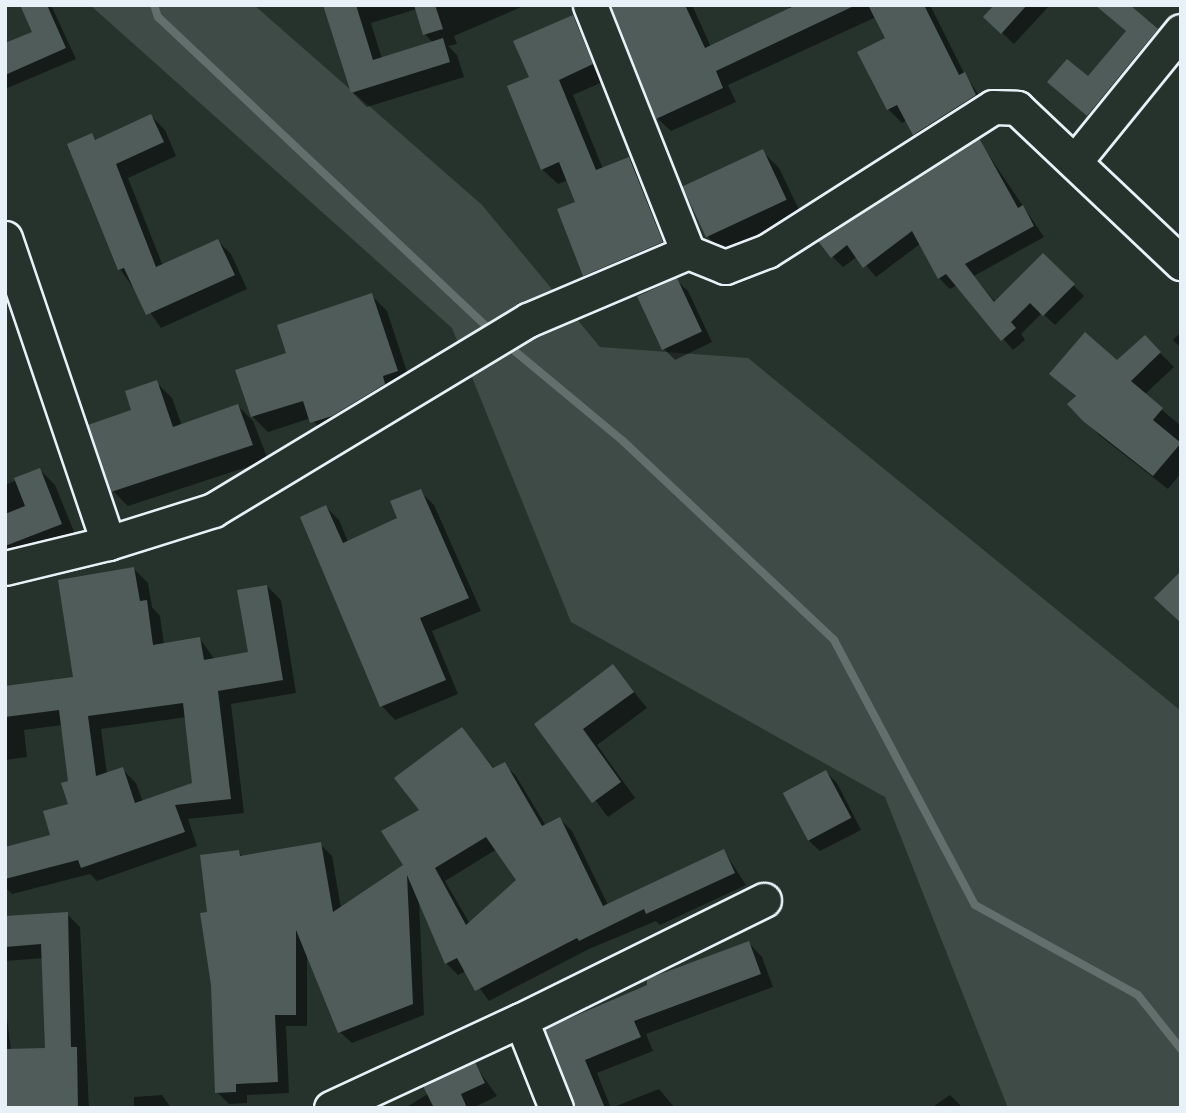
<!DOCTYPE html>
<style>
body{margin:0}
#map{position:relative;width:1186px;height:1113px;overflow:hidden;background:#26332d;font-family:"Indie Flower",sans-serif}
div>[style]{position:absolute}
.green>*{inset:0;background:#3e4b47}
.shadow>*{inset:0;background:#0007}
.stream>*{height:8px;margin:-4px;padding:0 4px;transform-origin:4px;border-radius:4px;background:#636f6d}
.building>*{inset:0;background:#505c59;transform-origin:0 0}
.roads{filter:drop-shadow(2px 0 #e8f1f8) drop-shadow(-2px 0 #e8f1f8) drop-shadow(0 2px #e8f1f8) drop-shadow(0 -2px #e8f1f8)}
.minor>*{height:33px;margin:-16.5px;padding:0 16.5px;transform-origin:16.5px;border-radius:16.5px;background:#26332d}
span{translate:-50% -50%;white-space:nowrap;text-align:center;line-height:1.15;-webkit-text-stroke:6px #26332d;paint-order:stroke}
.frame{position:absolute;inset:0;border:7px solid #e8f1f8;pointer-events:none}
</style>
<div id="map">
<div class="green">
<i style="clip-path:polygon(90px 5px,254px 5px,482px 205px,600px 347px,748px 358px,1181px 711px,1181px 1108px,1008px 1108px,885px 797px,571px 622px,452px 328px)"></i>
</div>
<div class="shadow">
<i style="clip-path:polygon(22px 5px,51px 5px,76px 59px,5px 89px,5px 45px,35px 33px)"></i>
<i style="clip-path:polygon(evenodd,325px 5px,526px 5px,454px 36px,457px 44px,448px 46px,457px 55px,464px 77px,367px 107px,352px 92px,325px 5px,417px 9px,425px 34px,433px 43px,382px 59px,371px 23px,417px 9px)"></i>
<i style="clip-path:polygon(613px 5px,692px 5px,711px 47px,790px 10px,788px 5px,930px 5px,965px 75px,989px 109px,928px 148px,907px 120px,902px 123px,888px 109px,887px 39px,876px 17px,728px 85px,736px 102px,671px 131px,657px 118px)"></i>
<i style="clip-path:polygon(996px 5px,1050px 5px,1014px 44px,997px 28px)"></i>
<i style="clip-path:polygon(1108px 14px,1157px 30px,1174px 47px,1105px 132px,1049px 82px,1088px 79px,1127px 32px)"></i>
<i style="clip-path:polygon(573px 17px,588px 32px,607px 80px,573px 95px,603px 169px,629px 159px,645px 174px,678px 257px,600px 290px,584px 275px,577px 203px,568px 180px,558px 184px,542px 169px,531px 78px)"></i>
<i style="clip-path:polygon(151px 116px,165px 130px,176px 156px,128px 178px,163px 266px,218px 241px,231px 254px,247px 289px,161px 328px,120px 269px,91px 135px,97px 141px)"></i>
<i style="clip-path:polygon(979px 141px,1044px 237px,974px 276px,996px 303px,1043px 255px,1084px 296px,1055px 325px,1042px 313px,1021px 334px,1025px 340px,1013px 350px,957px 285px,950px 289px,939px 278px,920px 244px,876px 277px,858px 256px,843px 267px,832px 256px)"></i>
<i style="clip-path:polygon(762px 151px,779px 168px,803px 218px,726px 255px,709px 238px,685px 188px)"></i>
<i style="clip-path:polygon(676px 280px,688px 291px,712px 342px,675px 360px,663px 348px)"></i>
<i style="clip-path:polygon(371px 295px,387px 311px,412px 387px,327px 437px,311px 418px,268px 432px,252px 416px)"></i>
<i style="clip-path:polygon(1181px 332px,1181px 348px,1173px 340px)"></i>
<i style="clip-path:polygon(1144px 337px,1174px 367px,1144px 395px,1181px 426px,1181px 473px,1168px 489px,1099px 435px,1070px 404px,1077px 398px,1052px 374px,1117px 362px)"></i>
<i style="clip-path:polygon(156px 382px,172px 398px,182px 426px,238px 406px,253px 421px,268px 460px,128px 506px,113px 491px)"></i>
<i style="clip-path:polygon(40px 470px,55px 485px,77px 539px,5px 567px,5px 485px)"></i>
<i style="clip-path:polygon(420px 491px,434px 505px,481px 611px,432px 631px,458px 694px,395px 720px,382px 706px,302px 518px,326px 507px,339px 520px,348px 542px,399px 519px)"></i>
<i style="clip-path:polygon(evenodd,134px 569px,148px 583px,152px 607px,160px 616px,164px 645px,200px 639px,215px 660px,250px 654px,267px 586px,281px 600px,296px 693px,231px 704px,244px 813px,188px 819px,197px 846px,97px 881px,90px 874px,12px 894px,5px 887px,5px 849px,53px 836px,70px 805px,70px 782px,62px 725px,24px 730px,27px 757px,5px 760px,5px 688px,75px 679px,134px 569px,187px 717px,194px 784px,143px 802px,136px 783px,122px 769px,107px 774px,101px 729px,187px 717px)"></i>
<i style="clip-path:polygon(613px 666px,647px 708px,597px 745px,635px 798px,608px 817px,537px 724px)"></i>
<i style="clip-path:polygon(evenodd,462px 729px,495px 769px,504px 764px,516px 776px,546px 826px,560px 819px,572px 831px,608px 905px,724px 851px,746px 885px,660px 925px,656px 921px,589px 949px,489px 1001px,467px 971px,458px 975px,446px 963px,419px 899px,424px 1015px,352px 1043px,340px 1032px,307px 953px,307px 1026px,286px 1026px,289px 1093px,247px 1095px,247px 1103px,229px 1104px,217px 1092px,209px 914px,238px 852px,243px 857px,320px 844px,332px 856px,341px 908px,405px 865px,422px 811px,462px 729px,497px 849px,518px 881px,470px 924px,445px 881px,497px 849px)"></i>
<i style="clip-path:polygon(826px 772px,837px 783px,861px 830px,820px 851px,808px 840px)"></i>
<i style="clip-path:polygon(67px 914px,80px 927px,89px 1108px,5px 1108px,5px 1002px,11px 1050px,47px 1049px,44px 958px,5px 961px,5px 918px)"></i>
<i style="clip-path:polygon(749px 943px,762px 957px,773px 987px,646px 1034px,653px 1051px,597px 1073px,611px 1108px,659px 1089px,675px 1108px,575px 1108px,548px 1030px)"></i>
<i style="clip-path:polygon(475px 1065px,497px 1096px,473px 1108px,405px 1108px)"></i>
<i style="clip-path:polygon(162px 1095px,171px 1108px,134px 1108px,134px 1097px)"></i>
<i style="clip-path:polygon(950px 1095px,963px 1108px,931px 1108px)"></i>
</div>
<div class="stream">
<i style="left:154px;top:5px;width:13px;rotate:72deg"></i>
<i style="left:158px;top:17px;width:461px;rotate:43.3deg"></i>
<i style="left:505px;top:343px;width:153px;rotate:39.7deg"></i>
<i style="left:623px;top:441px;width:290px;rotate:43.3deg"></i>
<i style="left:834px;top:640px;width:300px;rotate:62deg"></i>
<i style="left:975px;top:905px;width:186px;rotate:28.9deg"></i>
<i style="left:1138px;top:995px;width:69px;rotate:51.5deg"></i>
</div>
<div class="building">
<i style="clip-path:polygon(20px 5px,47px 5px,66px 48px,5px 75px,5px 43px,32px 32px)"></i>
<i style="clip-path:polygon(323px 5px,356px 5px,373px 60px,443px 38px,450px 62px,351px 93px)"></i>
<i style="clip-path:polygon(414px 5px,435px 5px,443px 29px,423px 35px)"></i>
<i style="clip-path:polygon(611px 5px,685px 5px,705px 48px,796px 5px,856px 5px,716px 71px,723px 88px,656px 119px)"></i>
<i style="clip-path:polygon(868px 5px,924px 5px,959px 75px,965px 72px,976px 95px,913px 135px,897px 105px,887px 110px,857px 52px,885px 38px)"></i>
<i style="clip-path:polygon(994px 5px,1027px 5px,1001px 34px,983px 17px)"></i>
<i style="clip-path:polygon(1095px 5px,1130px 5px,1158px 29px,1087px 116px,1047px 82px,1067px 59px,1088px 76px,1126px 31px)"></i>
<i style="clip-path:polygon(573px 15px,593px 64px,559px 80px,596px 170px,629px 157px,663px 242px,583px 276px,557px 209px,575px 202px,559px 162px,541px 170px,507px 86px,529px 77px,513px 41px)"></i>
<i style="clip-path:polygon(151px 114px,164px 142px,116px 164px,156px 267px,218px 239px,235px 275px,146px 315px,124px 268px,118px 270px,67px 144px,92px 133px,95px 140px)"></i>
<i style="clip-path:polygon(979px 138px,1018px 208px,1023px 205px,1034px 226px,965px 264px,994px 302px,1043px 253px,1075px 284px,1043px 316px,1030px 303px,1011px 322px,1016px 328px,1001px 341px,946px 274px,938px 279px,912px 231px,863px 268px,847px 245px,831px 258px,818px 241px)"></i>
<i style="left:763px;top:149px;width:56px;height:89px;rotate:65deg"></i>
<i style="left:677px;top:278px;width:59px;height:44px;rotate:65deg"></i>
<i style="clip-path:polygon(372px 293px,398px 371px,383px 376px,385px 384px,332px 416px,310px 423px,303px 401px,251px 417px,235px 370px,286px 353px,277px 325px)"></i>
<i style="clip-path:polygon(1085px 332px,1117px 360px,1145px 335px,1161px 352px,1131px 381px,1163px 408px,1153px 420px,1181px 443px,1153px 476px,1083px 421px,1067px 404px,1076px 396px,1049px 374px)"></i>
<i style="clip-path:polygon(157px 380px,173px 427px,238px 404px,253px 445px,111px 492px,88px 425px,131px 410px,125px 391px)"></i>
<i style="clip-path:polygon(40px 468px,62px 524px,5px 546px,5px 514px,25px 506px,14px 478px)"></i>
<i style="clip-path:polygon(421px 489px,469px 598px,420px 618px,446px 680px,380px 707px,300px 517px,326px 505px,343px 543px,397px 518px,390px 501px)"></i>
<i style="clip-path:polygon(evenodd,134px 567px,140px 601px,147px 600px,153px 645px,200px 637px,204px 660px,248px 652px,237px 590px,267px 585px,283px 680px,218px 691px,231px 799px,175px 805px,185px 832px,81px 868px,78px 860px,5px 879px,5px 847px,50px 835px,43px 811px,68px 804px,61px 783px,68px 781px,59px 710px,5px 717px,5px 686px,73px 677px,58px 580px,134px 567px,183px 703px,192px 783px,135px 803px,123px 767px,96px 776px,88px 716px,183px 703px)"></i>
<i style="clip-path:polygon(1181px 571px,1181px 623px,1154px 598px)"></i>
<i style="clip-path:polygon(613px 664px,634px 692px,583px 729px,621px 782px,592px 803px,534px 724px)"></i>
<i style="clip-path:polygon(evenodd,462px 727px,493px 768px,505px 762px,542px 826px,560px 817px,603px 906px,724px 849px,735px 873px,646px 914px,644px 909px,579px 941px,577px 938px,475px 991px,457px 958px,445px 964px,407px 875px,413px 1004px,338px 1033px,296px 930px,296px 1015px,275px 1015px,278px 1082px,236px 1084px,236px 1092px,215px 1093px,211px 985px,200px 913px,207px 912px,200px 855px,239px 850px,240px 856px,321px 842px,333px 912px,403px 865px,381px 831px,419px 810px,394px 778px,462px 727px,486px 837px,516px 880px,466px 925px,435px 868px,486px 837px)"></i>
<i style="left:826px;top:770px;width:54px;height:49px;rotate:62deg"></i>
<i style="clip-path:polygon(68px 912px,71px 1047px,77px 1047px,78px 1108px,5px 1108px,5px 1049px,45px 1048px,41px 944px,5px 947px,5px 916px)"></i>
<i style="clip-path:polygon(749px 941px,761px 974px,634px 1021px,641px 1037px,585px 1060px,605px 1108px,575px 1108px,545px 1029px,647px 985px,647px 979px)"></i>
<i style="clip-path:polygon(475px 1062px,485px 1083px,461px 1094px,467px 1108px,434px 1108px,423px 1086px)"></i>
</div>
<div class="roads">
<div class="minor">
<i style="left:590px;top:5px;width:266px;rotate:68.4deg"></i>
<i style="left:1076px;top:160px;width:166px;rotate:-50.9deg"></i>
<i style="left:5px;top:238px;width:322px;rotate:71.3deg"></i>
<i style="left:5px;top:568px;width:106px;rotate:-13.6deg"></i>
<i style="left:108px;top:543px;width:110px;rotate:-17.4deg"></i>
<i style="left:213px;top:510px;width:368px;rotate:-31.1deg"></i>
<i style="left:528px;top:320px;width:174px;rotate:-23deg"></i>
<i style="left:688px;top:252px;width:40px;rotate:22deg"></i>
<i style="left:725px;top:267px;width:45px;rotate:-20.9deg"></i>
<i style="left:767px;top:251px;width:268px;rotate:-32.5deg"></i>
<i style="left:993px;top:107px;width:24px;rotate:2deg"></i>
<i style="left:1017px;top:108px;width:226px;rotate:43.4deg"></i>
<i style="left:521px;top:1020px;width:95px;rotate:68.3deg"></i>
<i style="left:331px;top:1108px;width:209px;rotate:-24.9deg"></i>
<i style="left:521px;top:1020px;width:271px;rotate:-26.3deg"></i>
</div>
</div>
<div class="frame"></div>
</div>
